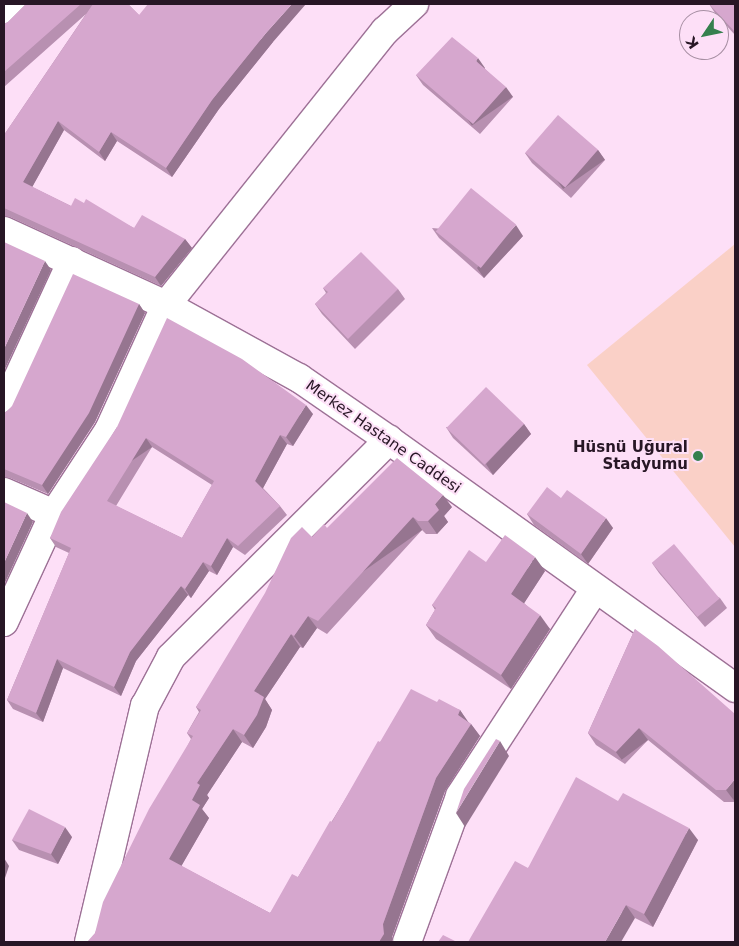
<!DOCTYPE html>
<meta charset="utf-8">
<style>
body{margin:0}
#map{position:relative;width:739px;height:946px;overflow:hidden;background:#fddff7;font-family:"DejaVu Sans",sans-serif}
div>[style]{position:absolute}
.green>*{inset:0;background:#fad0c7}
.roads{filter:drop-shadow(1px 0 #9d7196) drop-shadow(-1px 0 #9d7196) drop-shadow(0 1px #9d7196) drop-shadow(0 -1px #9d7196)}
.minor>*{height:28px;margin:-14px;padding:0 14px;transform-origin:14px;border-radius:14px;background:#fff}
.wall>*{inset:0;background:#b890b1}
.shaded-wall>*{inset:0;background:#967590;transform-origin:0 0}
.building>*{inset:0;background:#d6a7ce;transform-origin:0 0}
.dots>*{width:14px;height:14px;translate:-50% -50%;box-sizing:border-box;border:2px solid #fddff7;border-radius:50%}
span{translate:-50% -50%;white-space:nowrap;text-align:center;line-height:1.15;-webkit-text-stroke:4px #fddff7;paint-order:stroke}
.street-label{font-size:15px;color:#271625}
.poi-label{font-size:15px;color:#271625;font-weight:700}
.right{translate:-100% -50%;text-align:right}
.frame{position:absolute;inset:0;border:5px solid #271625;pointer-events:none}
.north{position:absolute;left:679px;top:10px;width:50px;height:50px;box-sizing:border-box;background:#fddff7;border:1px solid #a78fa3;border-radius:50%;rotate:236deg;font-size:14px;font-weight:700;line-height:20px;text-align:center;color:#271625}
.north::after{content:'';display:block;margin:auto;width:18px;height:22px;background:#35804e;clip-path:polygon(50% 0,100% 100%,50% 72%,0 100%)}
</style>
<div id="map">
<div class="green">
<i style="clip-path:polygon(735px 244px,735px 547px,587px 365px)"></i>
</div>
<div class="roads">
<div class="minor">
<i style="left:4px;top:20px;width:23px;rotate:-45deg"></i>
<i style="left:4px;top:231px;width:178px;rotate:24.6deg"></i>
<i style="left:166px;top:305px;width:152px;rotate:28.8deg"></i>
<i style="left:299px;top:378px;width:109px;rotate:34.6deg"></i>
<i style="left:389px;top:440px;width:426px;rotate:35.6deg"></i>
<i style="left:4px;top:408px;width:162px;rotate:-65.2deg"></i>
<i style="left:4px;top:492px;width:55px;rotate:23.7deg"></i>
<i style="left:4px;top:622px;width:119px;rotate:-65.2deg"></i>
<i style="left:54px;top:514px;width:100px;rotate:-56.8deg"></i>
<i style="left:109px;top:430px;width:137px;rotate:-65.5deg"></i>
<i style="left:166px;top:305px;width:351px;rotate:-51.4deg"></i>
<i style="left:385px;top:31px;width:40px;rotate:-43deg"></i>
<i style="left:89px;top:942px;width:243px;rotate:-76.7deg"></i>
<i style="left:145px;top:706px;width:55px;rotate:-62deg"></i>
<i style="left:171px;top:657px;width:308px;rotate:-44.9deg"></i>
<i style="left:407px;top:942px;width:155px;rotate:-70deg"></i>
<i style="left:460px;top:796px;width:247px;rotate:-56.9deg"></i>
</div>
</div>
<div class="wall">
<i style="clip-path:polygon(26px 4px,128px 4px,139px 15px,273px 42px,219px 109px,172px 177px,117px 141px,105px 161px,64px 130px,32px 187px,71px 206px,84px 203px,134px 228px,185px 239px,192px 248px,161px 286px,10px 217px,4px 216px,4px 135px,86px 14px,4px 87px,4px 24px,8px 22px)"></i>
<i style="clip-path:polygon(709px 4px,735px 4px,735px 35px,715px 13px)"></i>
<i style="clip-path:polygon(485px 68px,485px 69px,513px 97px,480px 134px,423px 85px,416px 75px)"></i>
<i style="clip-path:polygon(598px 150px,605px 160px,571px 198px,532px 163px,525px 153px)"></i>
<i style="clip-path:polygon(432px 228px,523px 236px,484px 278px,439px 238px)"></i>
<i style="clip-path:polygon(323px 288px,398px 289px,405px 299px,355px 349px,322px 314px,315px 304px,326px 293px)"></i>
<i style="clip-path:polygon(139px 304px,145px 313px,95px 422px,48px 494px,10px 478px,4px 477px,4px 413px,7px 411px)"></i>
<i style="clip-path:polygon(evenodd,313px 414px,293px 446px,287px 444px,263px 488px,280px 506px,287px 515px,245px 555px,233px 547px,217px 575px,209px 571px,191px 598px,188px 595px,136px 661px,121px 696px,63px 668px,43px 722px,13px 709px,7px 700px,69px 553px,56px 547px,50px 538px,117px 427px,313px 414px,152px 447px,212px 485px,182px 538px,116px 506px,152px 447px)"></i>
<i style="clip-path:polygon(524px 424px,531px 434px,493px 475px,453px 438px,446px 427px)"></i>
<i style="clip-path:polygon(561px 498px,613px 528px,588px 564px,534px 525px,527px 514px)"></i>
<i style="clip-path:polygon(452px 507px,444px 516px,448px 522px,437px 534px,426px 534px,422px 530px,327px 634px,317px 628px,303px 648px,300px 647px,265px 699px,272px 710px,266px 727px,253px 748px,242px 742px,207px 795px,209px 798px,202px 809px,209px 818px,181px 866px,270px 913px,298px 877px,380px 742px,437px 702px,460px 710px,467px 721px,471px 724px,480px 736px,445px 791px,392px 937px,95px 933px,191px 739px,187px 733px,199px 712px,196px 707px,312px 537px,327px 528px)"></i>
<i style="clip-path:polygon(486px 562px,545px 571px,524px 603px,550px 629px,511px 689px,436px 639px,426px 625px,435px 610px,432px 605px)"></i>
<i style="clip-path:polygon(652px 563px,720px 598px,727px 608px,705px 627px,659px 573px)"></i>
<i style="clip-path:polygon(635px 629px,735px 802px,724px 802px,648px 740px,625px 764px,596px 745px,588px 733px)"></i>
<i style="clip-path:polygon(618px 801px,698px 840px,653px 927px,635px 918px,528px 868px)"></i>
<i style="clip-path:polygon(72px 837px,58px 864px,19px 850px,12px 840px)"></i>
</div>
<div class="shaded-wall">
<i style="clip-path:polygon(292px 4px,306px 4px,273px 42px,219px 109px,172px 177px,166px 168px,212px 100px,266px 33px)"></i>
<i style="clip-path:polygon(478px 58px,485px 68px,483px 71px,476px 61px)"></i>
<i style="left:506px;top:87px;width:12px;height:50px;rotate:55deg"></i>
<i style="clip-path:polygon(58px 121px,64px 130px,30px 191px,23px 182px)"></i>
<i style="clip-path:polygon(111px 132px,117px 141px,105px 161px,99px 152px)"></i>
<i style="left:598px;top:150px;width:12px;height:51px;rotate:55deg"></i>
<i style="clip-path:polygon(516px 225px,523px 236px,484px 278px,477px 268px)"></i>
<i style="clip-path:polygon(185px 239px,192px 248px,161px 286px,155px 277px)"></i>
<i style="clip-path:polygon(45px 261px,51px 270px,4px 371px,4px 349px)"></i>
<i style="clip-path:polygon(139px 304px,145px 313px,95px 422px,48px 494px,42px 485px)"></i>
<i style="clip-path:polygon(306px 405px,313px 414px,293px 446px,286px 437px)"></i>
<i style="clip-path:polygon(524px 424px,531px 434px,493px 475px,486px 464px)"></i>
<i style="clip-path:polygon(280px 435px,287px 444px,262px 490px,255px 481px)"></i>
<i style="left:146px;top:438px;width:11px;height:74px;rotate:56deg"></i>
<i style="clip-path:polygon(443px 495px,452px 507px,444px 516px,448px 522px,437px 534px,428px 521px,435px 504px)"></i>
<i style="clip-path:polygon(27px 513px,33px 522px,4px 585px,4px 563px)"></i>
<i style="left:413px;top:517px;width:16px;height:141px;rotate:55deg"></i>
<i style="clip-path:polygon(606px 518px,613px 528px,588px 564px,581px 554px)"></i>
<i style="clip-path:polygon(227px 538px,233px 547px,217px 575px,211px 566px)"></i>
<i style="clip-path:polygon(535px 557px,545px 571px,521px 608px,511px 594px)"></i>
<i style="clip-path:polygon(203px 562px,209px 571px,191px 598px,185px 589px)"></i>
<i style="clip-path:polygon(181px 586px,188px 595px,136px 661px,121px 696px,114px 687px,130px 652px)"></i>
<i style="clip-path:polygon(540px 615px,550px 629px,511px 689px,501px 675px)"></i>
<i style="clip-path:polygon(308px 616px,317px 628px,303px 648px,294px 636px)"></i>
<i style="clip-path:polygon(291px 634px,300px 647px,265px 699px,272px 710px,266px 727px,253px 748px,244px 735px,254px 691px)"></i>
<i style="clip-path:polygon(57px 659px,63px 668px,43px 722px,36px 713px)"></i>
<i style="clip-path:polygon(460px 710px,469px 723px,458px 715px)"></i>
<i style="clip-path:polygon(471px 724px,480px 736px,445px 791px,392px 937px,392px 942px,379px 942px,383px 924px,436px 778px)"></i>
<i style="left:639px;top:728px;width:15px;height:33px;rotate:53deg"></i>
<i style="clip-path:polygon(233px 729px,242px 742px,207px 795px,209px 798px,202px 809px,209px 818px,178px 872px,169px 859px,197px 783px)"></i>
<i style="clip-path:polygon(500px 741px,509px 756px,465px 827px,456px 813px)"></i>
<i style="clip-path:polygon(735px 779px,735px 802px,726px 790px)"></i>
<i style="clip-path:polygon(65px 827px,72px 837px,58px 864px,51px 854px)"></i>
<i style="clip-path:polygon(689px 828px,698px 840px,653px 927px,644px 914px)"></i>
<i style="clip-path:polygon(4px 858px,9px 866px,4px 881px)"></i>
<i style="clip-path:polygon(626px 905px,635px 918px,621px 942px,605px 942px)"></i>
</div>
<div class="building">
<i style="clip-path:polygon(26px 4px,81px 4px,4px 72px,4px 24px,8px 22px)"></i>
<i style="clip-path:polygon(93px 4px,128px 4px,139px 15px,148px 4px,292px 4px,266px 33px,212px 100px,166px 168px,111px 132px,99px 152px,58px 121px,23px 182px,71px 206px,75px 198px,84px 203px,86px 199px,134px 228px,142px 215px,185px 239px,155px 277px,4px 208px,4px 135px)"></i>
<i style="clip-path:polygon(709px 4px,735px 4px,735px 32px)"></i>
<i style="clip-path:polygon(452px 37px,478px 58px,476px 61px,506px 87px,473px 124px,416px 75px)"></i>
<i style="left:558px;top:115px;width:53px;height:50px;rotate:41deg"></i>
<i style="left:471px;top:188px;width:58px;height:56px;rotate:39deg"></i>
<i style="clip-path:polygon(4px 242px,45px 261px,4px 349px)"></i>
<i style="clip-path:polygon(361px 252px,398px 289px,348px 339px,315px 304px,328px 292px,323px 288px)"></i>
<i style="clip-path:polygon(73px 274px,139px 304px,89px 413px,42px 485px,4px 469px,4px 413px,7px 411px,12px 406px)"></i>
<i style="clip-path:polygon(evenodd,167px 318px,242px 359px,306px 405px,286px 437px,280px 435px,255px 481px,280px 506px,238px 546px,227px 538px,211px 566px,203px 562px,185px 589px,181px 586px,130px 652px,114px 687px,57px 659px,36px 713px,7px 700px,71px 548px,50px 538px,61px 512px,117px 427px,167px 318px,146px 438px,214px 481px,182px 538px,107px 501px,146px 438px)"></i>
<i style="left:486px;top:387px;width:53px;height:57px;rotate:44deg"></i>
<i style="clip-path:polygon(397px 458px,443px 495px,435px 504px,439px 510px,428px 521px,418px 521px,413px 517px,318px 621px,308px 616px,294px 636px,291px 634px,254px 691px,264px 697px,257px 715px,244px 735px,233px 729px,197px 783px,200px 785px,192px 800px,200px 805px,169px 859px,270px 913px,292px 874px,298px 877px,330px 821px,332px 822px,378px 741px,380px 742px,411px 689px,437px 702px,439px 699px,460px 710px,458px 715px,471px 724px,436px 778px,383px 924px,384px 934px,379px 942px,87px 942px,95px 933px,103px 902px,149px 809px,193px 736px,187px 733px,201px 710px,196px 707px,265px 593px,291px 538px,302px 527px,312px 537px,324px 524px,327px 528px)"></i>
<i style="clip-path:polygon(547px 487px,561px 498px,567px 490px,606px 518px,581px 554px,527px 514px)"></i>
<i style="clip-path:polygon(4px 502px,27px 513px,4px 563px)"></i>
<i style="clip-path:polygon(505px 535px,535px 557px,511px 594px,540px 615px,501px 675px,426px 625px,436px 608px,432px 605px,469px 550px,486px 562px)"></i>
<i style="left:674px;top:544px;width:71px;height:29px;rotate:50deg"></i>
<i style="clip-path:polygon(635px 629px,658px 646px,735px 714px,735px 779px,726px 790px,716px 790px,639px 728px,616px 752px,588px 733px)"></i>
<i style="clip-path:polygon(496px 739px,500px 741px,456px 813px,464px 789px)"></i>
<i style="clip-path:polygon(576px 777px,618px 801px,623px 793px,689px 828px,644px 914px,626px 905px,605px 942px,468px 942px,515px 861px,528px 868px)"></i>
<i style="clip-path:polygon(29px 809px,65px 827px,51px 854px,12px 840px)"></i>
<i style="clip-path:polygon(443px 935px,457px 942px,438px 942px)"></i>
</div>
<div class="dots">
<i style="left:698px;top:456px;background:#35804e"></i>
</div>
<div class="street-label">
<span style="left:383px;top:437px;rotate:35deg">Merkez Hastane Caddesi</span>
</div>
<div class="poi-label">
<span class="right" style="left:688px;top:456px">Hüsnü Uğural<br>Stadyumu</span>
</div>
<div class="frame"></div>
<div class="north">K</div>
</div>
